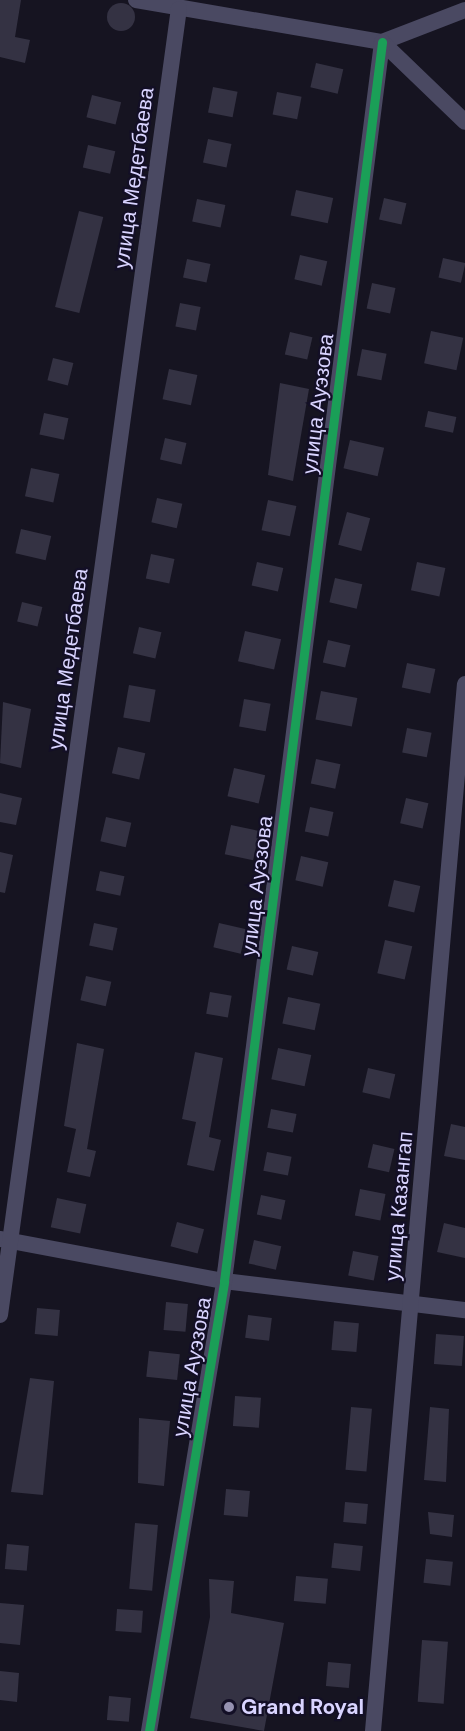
<!DOCTYPE html>
<meta charset="utf-8">
<style>
body{margin:0}
#map{position:relative;width:465px;height:1731px;overflow:hidden;background:#161421;font-family:"DM Sans",sans-serif}
div>[style]{position:absolute}
.building>*{inset:0;background:#343243;transform-origin:0 0}
.round{border-radius:50%}
.street>*{height:16px;margin:-8px;padding:0 8px;transform-origin:8px;border-radius:8px;background:#4a4962}
.cycleway>*{height:9px;margin:-4.5px;padding:0 4.5px;transform-origin:4.5px;border-radius:4.5px;background:#1a9f57}
.dots>*{width:16px;height:16px;translate:-50% -50%;box-sizing:border-box;border:3px solid #130f26;border-radius:50%}
span{translate:-50% -50%;white-space:nowrap;text-align:center;line-height:1.15;-webkit-text-stroke:4.5px #130f26;paint-order:stroke}
.street-label{font-size:21px;color:#d9d4ff}
.poi-label{font-size:21px;color:#d9d4ff;font-weight:700}
.left{translate:0 -50%;text-align:left}
</style>
<div id="map">
<div class="building">
<i style="clip-path:polygon(0 0,21px 0,15px 37px,30px 40px,25px 63px,0 57px)"></i>
<i class="round" style="left:107px;top:3px;width:28px;height:28px"></i>
<i style="left:316px;top:63px;width:28px;height:25px;rotate:13deg"></i>
<i style="left:213px;top:87px;width:25px;height:26px;rotate:11deg"></i>
<i style="left:277px;top:92px;width:25px;height:23px;rotate:11deg"></i>
<i style="left:92px;top:95px;width:30px;height:23px;rotate:14deg"></i>
<i style="left:208px;top:139px;width:24px;height:24px;rotate:12deg"></i>
<i style="left:88px;top:145px;width:28px;height:23px;rotate:13deg"></i>
<i style="left:296px;top:190px;width:38px;height:26px;rotate:12deg"></i>
<i style="left:384px;top:198px;width:23px;height:22px;rotate:13deg"></i>
<i style="left:197px;top:199px;width:29px;height:23px;rotate:12deg"></i>
<i style="left:79px;top:211px;width:25px;height:99px;rotate:14deg"></i>
<i style="left:300px;top:255px;width:28px;height:25px;rotate:13deg"></i>
<i style="left:443px;top:258px;width:23px;height:20px;rotate:13deg"></i>
<i style="left:187px;top:259px;width:24px;height:19px;rotate:12deg"></i>
<i style="left:372px;top:283px;width:24px;height:26px;rotate:12deg"></i>
<i style="left:180px;top:303px;width:21px;height:24px;rotate:11deg"></i>
<i style="left:431px;top:331px;width:33px;height:33px;rotate:12deg"></i>
<i style="left:290px;top:332px;width:23px;height:23px;rotate:13deg"></i>
<i style="left:362px;top:349px;width:25px;height:27px;rotate:11deg"></i>
<i style="left:53px;top:358px;width:21px;height:23px;rotate:14deg"></i>
<i style="left:169px;top:369px;width:29px;height:31px;rotate:12deg"></i>
<i style="clip-path:polygon(280px 383px,309px 389px,293px 481px,268px 475px)"></i>
<i style="left:428px;top:411px;width:29px;height:16px;rotate:12deg"></i>
<i style="left:44px;top:413px;width:25px;height:22px;rotate:12deg"></i>
<i style="left:165px;top:438px;width:22px;height:22px;rotate:13deg"></i>
<i style="left:350px;top:440px;width:35px;height:29px;rotate:13deg"></i>
<i style="left:31px;top:468px;width:29px;height:29px;rotate:12deg"></i>
<i style="left:157px;top:498px;width:26px;height:25px;rotate:13deg"></i>
<i style="left:268px;top:500px;width:29px;height:31px;rotate:12deg"></i>
<i style="left:347px;top:512px;width:24px;height:34px;rotate:15deg"></i>
<i style="left:21px;top:529px;width:31px;height:25px;rotate:13deg"></i>
<i style="left:151px;top:554px;width:24px;height:25px;rotate:12deg"></i>
<i style="left:257px;top:562px;width:27px;height:24px;rotate:13deg"></i>
<i style="left:417px;top:562px;width:29px;height:29px;rotate:12deg"></i>
<i style="left:335px;top:578px;width:28px;height:25px;rotate:13deg"></i>
<i style="left:22px;top:602px;width:21px;height:20px;rotate:14deg"></i>
<i style="left:139px;top:627px;width:23px;height:27px;rotate:13deg"></i>
<i style="left:245px;top:631px;width:37px;height:31px;rotate:13deg"></i>
<i style="left:328px;top:640px;width:23px;height:23px;rotate:13deg"></i>
<i style="left:407px;top:663px;width:29px;height:25px;rotate:12deg"></i>
<i style="left:129px;top:685px;width:27px;height:33px;rotate:10deg"></i>
<i style="left:321px;top:691px;width:37px;height:29px;rotate:11deg"></i>
<i style="left:244px;top:699px;width:27px;height:28px;rotate:10deg"></i>
<i style="clip-path:polygon(3px 702px,31px 709px,21px 768px,0 763px)"></i>
<i style="left:407px;top:728px;width:25px;height:25px;rotate:11deg"></i>
<i style="left:118px;top:747px;width:28px;height:27px;rotate:13deg"></i>
<i style="left:316px;top:759px;width:25px;height:25px;rotate:12deg"></i>
<i style="left:234px;top:768px;width:32px;height:29px;rotate:13deg"></i>
<i style="clip-path:polygon(0 793px,22px 798px,16px 825px,0 822px)"></i>
<i style="left:406px;top:798px;width:23px;height:26px;rotate:13deg"></i>
<i style="left:310px;top:807px;width:24px;height:25px;rotate:12deg"></i>
<i style="left:106px;top:817px;width:26px;height:25px;rotate:13deg"></i>
<i style="left:231px;top:825px;width:29px;height:30px;rotate:12deg"></i>
<i style="clip-path:polygon(0 852px,13px 855px,5px 893px,0 892px)"></i>
<i style="left:301px;top:856px;width:28px;height:25px;rotate:13deg"></i>
<i style="left:100px;top:871px;width:25px;height:20px;rotate:12deg"></i>
<i style="left:394px;top:880px;width:27px;height:27px;rotate:13deg"></i>
<i style="left:94px;top:923px;width:24px;height:23px;rotate:12deg"></i>
<i style="left:219px;top:923px;width:28px;height:25px;rotate:13deg"></i>
<i style="left:385px;top:940px;width:28px;height:34px;rotate:13deg"></i>
<i style="left:292px;top:946px;width:27px;height:24px;rotate:13deg"></i>
<i style="left:86px;top:976px;width:26px;height:25px;rotate:13deg"></i>
<i style="left:210px;top:992px;width:22px;height:22px;rotate:10deg"></i>
<i style="left:288px;top:997px;width:33px;height:27px;rotate:12deg"></i>
<i style="clip-path:polygon(77px 1043px,104px 1049px,87px 1149px,96px 1151px,90px 1177px,67px 1172px,76px 1129px,64px 1126px)"></i>
<i style="left:278px;top:1048px;width:34px;height:32px;rotate:12deg"></i>
<i style="clip-path:polygon(195px 1052px,223px 1058px,209px 1137px,221px 1140px,214px 1171px,187px 1165px,196px 1122px,182px 1119px)"></i>
<i style="left:368px;top:1068px;width:28px;height:25px;rotate:13deg"></i>
<i style="left:271px;top:1109px;width:26px;height:19px;rotate:11deg"></i>
<i style="clip-path:polygon(451px 1124px,465px 1127px,465px 1160px,444px 1156px)"></i>
<i style="left:373px;top:1144px;width:22px;height:24px;rotate:13deg"></i>
<i style="left:267px;top:1152px;width:25px;height:19px;rotate:11deg"></i>
<i style="left:360px;top:1189px;width:26px;height:27px;rotate:11deg"></i>
<i style="left:261px;top:1195px;width:25px;height:20px;rotate:12deg"></i>
<i style="left:57px;top:1198px;width:30px;height:30px;rotate:12deg"></i>
<i style="left:177px;top:1222px;width:28px;height:25px;rotate:15deg"></i>
<i style="clip-path:polygon(444px 1223px,465px 1228px,465px 1258px,437px 1252px)"></i>
<i style="left:254px;top:1240px;width:28px;height:24px;rotate:13deg"></i>
<i style="left:353px;top:1251px;width:26px;height:25px;rotate:11deg"></i>
<i style="left:166px;top:1302px;width:22px;height:28px;rotate:5deg"></i>
<i style="left:37px;top:1308px;width:23px;height:26px;rotate:5deg"></i>
<i style="left:248px;top:1315px;width:24px;height:23px;rotate:7deg"></i>
<i style="left:334px;top:1321px;width:25px;height:29px;rotate:5deg"></i>
<i style="left:436px;top:1334px;width:28px;height:30px;rotate:4deg"></i>
<i style="left:149px;top:1351px;width:31px;height:26px;rotate:6deg"></i>
<i style="clip-path:polygon(30px 1378px,54px 1381px,43px 1495px,11px 1492px)"></i>
<i style="left:235px;top:1396px;width:26px;height:30px;rotate:4deg"></i>
<i style="left:351px;top:1407px;width:21px;height:63px;rotate:5deg"></i>
<i style="clip-path:polygon(430px 1407px,449px 1409px,446px 1482px,424px 1480px)"></i>
<i style="clip-path:polygon(139px 1418px,170px 1421px,164px 1486px,138px 1483px)"></i>
<i style="left:226px;top:1489px;width:24px;height:26px;rotate:5deg"></i>
<i style="left:345px;top:1502px;width:23px;height:20px;rotate:5deg"></i>
<i style="clip-path:polygon(428px 1512px,454px 1515px,452px 1537px,430px 1534px)"></i>
<i style="left:135px;top:1523px;width:23px;height:66px;rotate:5deg"></i>
<i style="left:334px;top:1543px;width:29px;height:25px;rotate:6deg"></i>
<i style="left:7px;top:1544px;width:22px;height:25px;rotate:5deg"></i>
<i style="left:426px;top:1559px;width:27px;height:24px;rotate:6deg"></i>
<i style="left:296px;top:1576px;width:32px;height:25px;rotate:5deg"></i>
<i style="clip-path:polygon(209px 1579px,234px 1581px,231px 1613px,284px 1623px,264px 1731px,190px 1718px,210px 1617px)"></i>
<i style="clip-path:polygon(0 1603px,24px 1605px,20px 1645px,0 1643px)"></i>
<i style="left:117px;top:1609px;width:26px;height:22px;rotate:4deg"></i>
<i style="left:422px;top:1640px;width:26px;height:62px;rotate:4deg"></i>
<i style="left:328px;top:1662px;width:23px;height:24px;rotate:5deg"></i>
<i style="clip-path:polygon(0 1671px,19px 1673px,17px 1702px,0 1700px)"></i>
<i style="left:109px;top:1696px;width:22px;height:24px;rotate:5deg"></i>
</div>
<div class="street">
<i style="left:136px;top:0;width:250px;rotate:9.7deg"></i>
<i style="left:382px;top:42px;width:89px;rotate:-21.1deg"></i>
<i style="left:382px;top:42px;width:115px;rotate:43.9deg"></i>
<i style="left:1px;top:1239px;width:227px;rotate:10.7deg"></i>
<i style="left:224px;top:1281px;width:243px;rotate:6.9deg"></i>
<i style="left:0;top:1315px;width:1318px;rotate:-82.2deg"></i>
<i style="left:149px;top:1731px;width:456px;rotate:-80.5deg"></i>
<i style="left:224px;top:1281px;width:1249px;rotate:-82.73deg"></i>
<i style="left:373px;top:1731px;width:1051px;rotate:-84.98deg"></i>
</div>
<div class="cycleway">
<i style="left:149px;top:1731px;width:456px;rotate:-80.5deg"></i>
<i style="left:224px;top:1281px;width:1249px;rotate:-82.73deg"></i>
</div>
<div class="dots">
<i style="left:229px;top:1707px;background:#9591b1"></i>
</div>
<div class="street-label">
<span style="left:134px;top:178px;rotate:-82deg">улица Медетбаева</span>
<span style="left:318px;top:404px;rotate:-83deg">улица Ауэзова</span>
<span style="left:68px;top:659px;rotate:-82deg">улица Медетбаева</span>
<span style="left:257px;top:886px;rotate:-83deg">улица Ауэзова</span>
<span style="left:399px;top:1206px;rotate:-85deg">улица Казангап</span>
<span style="left:192px;top:1367px;rotate:-80deg">улица Ауэзова</span>
</div>
<div class="poi-label">
<span class="left" style="left:241px;top:1707px">Grand Royal</span>
</div>
</div>
